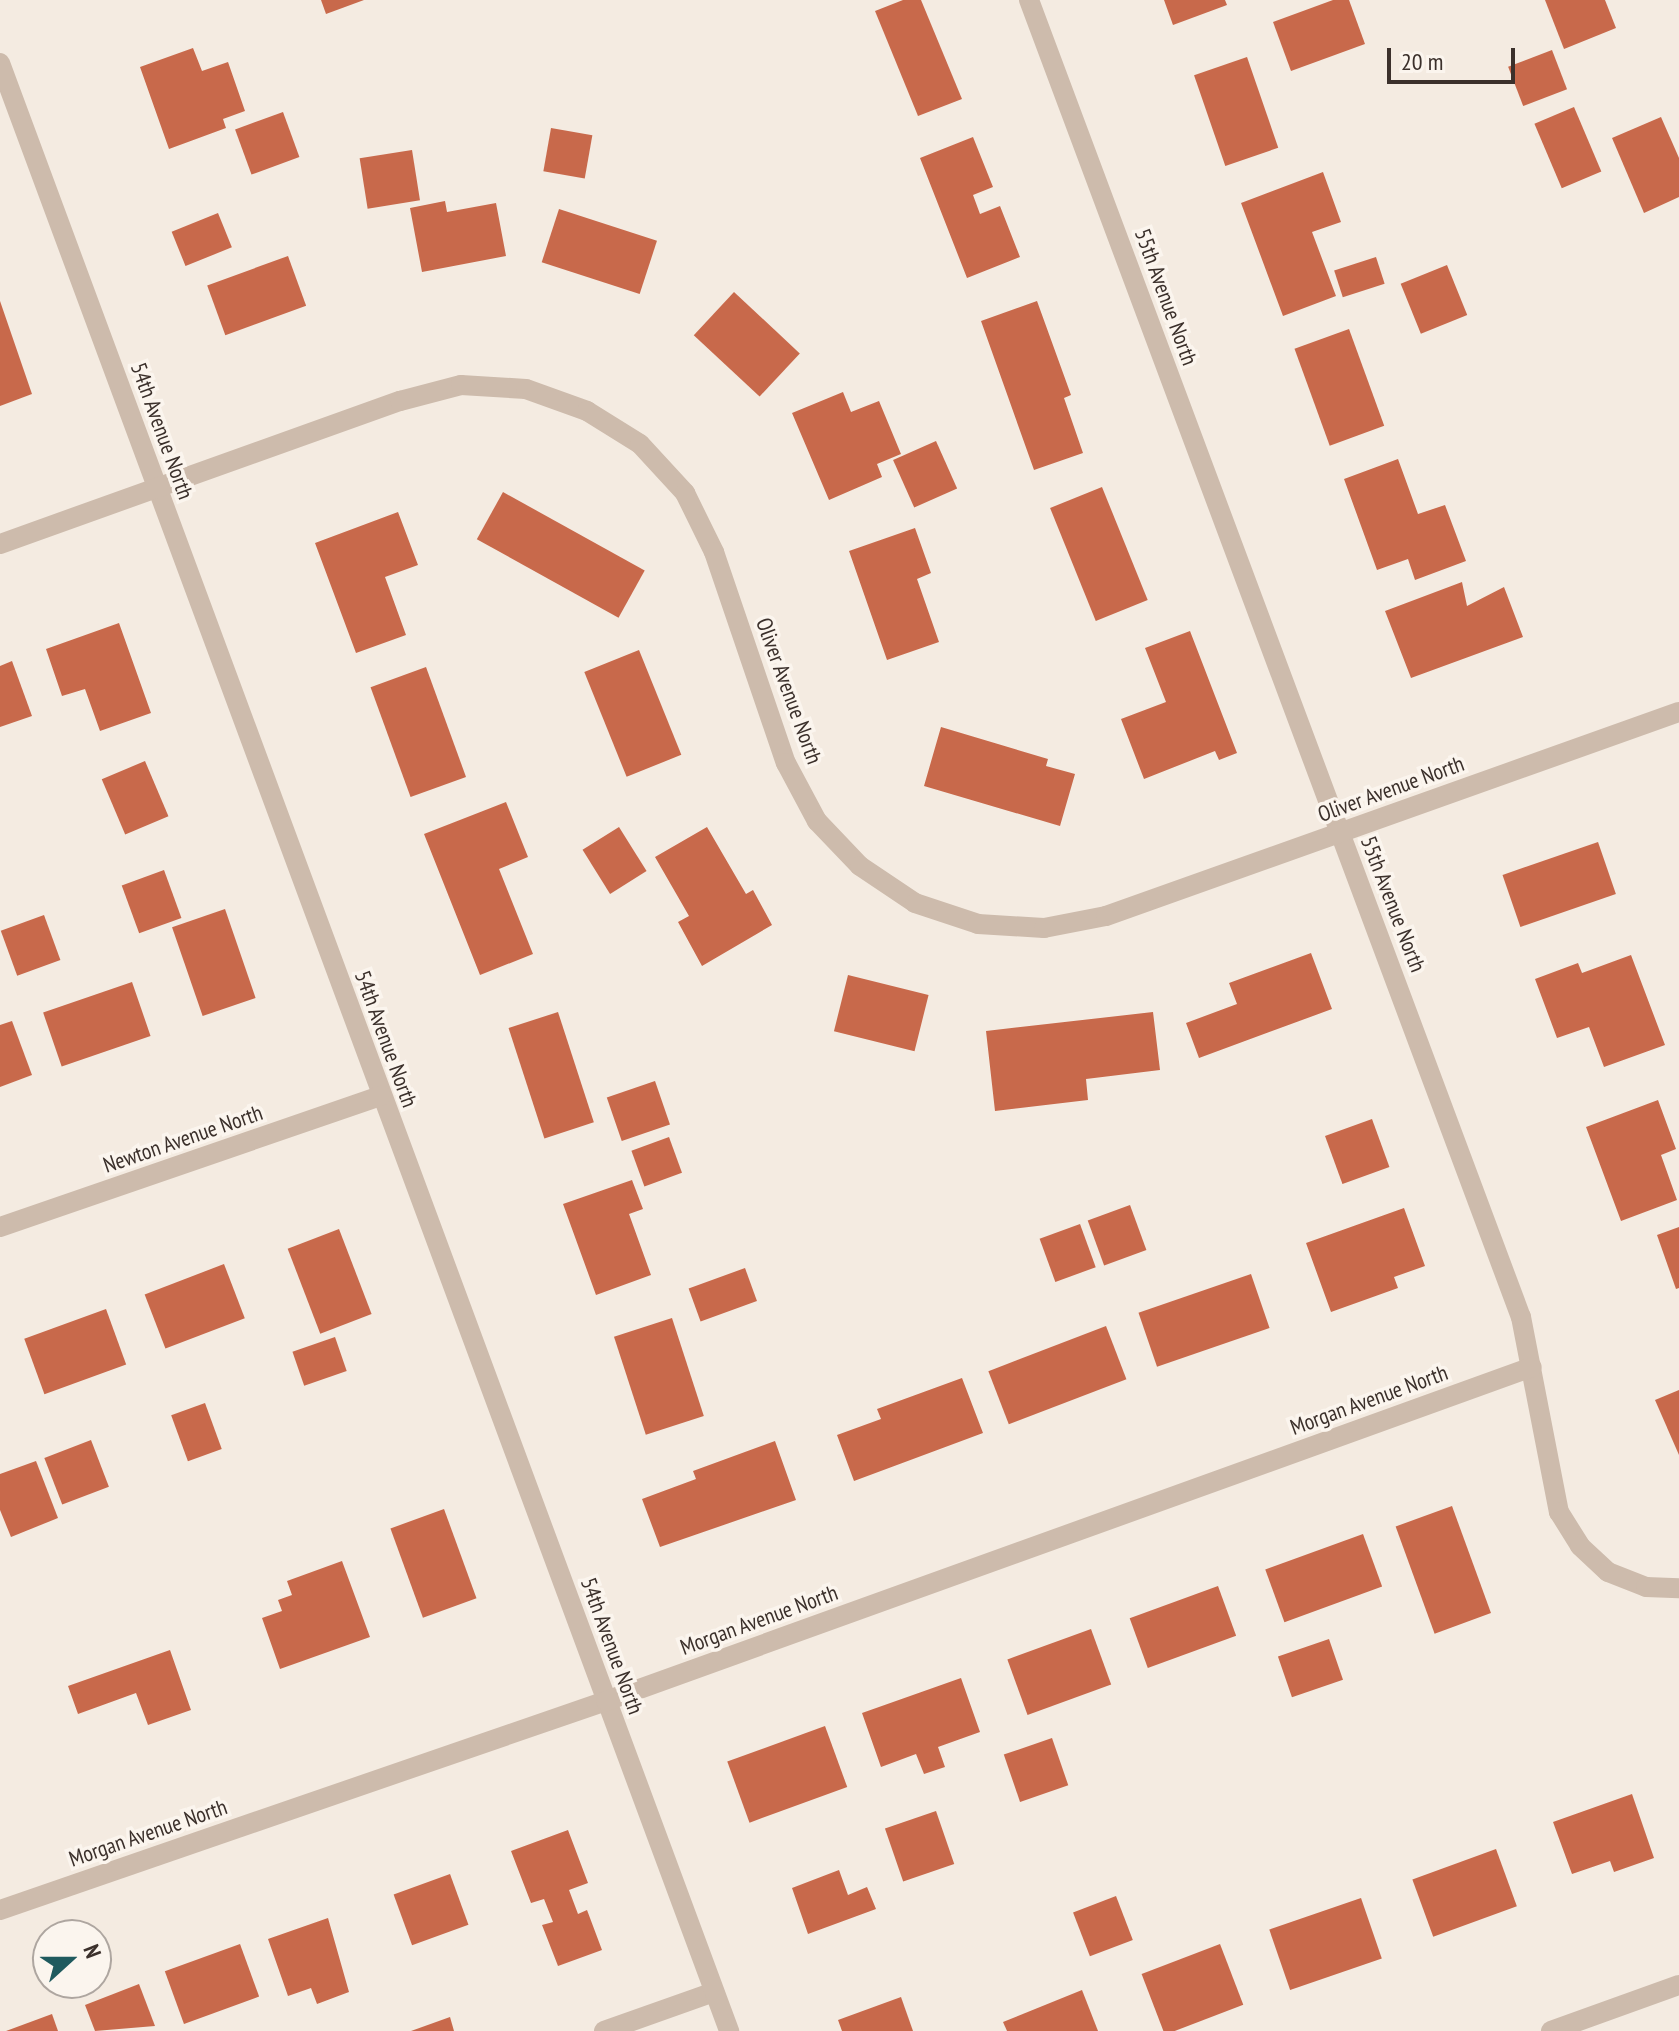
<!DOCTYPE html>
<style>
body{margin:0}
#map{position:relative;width:1679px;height:2031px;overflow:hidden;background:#f4ebe1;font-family:"PT Sans Narrow",sans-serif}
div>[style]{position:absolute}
.building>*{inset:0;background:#c8694b;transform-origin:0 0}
.service>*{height:20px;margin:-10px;padding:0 10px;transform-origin:10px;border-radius:10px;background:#cdbbac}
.minor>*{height:20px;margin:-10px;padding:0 10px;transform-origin:10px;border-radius:10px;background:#cdbbac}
span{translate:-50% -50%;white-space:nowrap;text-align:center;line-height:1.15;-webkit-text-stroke:7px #fbf5ee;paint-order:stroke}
.street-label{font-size:22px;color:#3b302b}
.north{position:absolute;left:32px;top:1919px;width:80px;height:80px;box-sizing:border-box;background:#fbf5ee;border:2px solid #aea6a0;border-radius:50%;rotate:69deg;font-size:22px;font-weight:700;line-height:32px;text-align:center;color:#3b302b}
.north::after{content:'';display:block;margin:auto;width:28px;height:36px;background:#1f5a5e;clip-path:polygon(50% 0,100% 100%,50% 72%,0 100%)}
.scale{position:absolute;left:1387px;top:48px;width:128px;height:36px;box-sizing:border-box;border:4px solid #3b302b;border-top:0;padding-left:10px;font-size:24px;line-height:28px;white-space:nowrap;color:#3b302b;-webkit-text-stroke:6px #fbf5ee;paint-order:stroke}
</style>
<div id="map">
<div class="building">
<i style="clip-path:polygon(321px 0,364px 0,326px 14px)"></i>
<i style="clip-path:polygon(903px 0,921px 0,962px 99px,918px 116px,875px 11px)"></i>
<i style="clip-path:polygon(1164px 0,1225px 0,1227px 5px,1173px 25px)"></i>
<i style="clip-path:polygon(1333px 0,1349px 0,1365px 44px,1291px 71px,1273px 22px)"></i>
<i style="clip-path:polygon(1545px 0,1605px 0,1616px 28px,1564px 49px)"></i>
<i style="clip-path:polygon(193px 48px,202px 71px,228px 62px,245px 111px,223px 119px,226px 128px,169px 149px,140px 67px)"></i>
<i style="left:1552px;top:50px;width:42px;height:47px;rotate:69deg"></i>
<i style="left:1247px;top:57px;width:96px;height:56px;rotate:71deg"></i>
<i style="left:1574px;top:107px;width:70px;height:43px;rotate:67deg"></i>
<i style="left:283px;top:112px;width:48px;height:51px;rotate:70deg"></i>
<i style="clip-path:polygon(1661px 117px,1679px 158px,1679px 197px,1644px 213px,1612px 138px)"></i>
<i style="left:551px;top:128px;width:42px;height:44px;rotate:10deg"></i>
<i style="clip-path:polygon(973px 137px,993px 187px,973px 195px,980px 214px,1000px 206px,1020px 257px,967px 278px,920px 158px)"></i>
<i style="left:412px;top:150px;width:51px;height:53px;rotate:81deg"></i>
<i style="clip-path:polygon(1323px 172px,1341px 222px,1312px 232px,1336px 296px,1283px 316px,1241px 203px)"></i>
<i style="clip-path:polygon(445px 201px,447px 212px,496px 203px,506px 256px,422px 272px,410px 208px)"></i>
<i style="left:559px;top:209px;width:103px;height:56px;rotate:18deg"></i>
<i style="left:218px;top:213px;width:37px;height:50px;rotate:68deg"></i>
<i style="left:288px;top:256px;width:53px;height:86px;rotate:70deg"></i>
<i style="left:1376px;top:257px;width:28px;height:44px;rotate:72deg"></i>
<i style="left:1447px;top:265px;width:54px;height:50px;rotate:68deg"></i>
<i style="left:734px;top:292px;width:90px;height:59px;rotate:43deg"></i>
<i style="clip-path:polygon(0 301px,32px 394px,0 406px)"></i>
<i style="clip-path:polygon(1037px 301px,1071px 395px,1064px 398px,1083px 453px,1034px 470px,981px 321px)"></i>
<i style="left:1349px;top:329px;width:103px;height:58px;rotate:70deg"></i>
<i style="clip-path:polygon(843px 392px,851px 412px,879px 401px,901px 454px,877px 464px,882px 477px,829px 500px,792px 413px)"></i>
<i style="left:936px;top:441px;width:52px;height:47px;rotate:66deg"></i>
<i style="clip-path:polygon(1398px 459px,1418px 514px,1445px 505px,1466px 561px,1415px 580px,1408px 559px,1377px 570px,1344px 479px)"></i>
<i style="left:1102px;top:487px;width:122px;height:56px;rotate:68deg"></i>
<i style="left:503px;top:492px;width:162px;height:54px;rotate:29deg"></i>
<i style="clip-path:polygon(398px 512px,418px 565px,385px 577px,406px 635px,356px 653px,315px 543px)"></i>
<i style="clip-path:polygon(915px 528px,931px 573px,917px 579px,939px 642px,887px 660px,849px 551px)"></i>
<i style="clip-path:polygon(1462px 582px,1467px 606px,1504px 587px,1523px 637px,1411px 678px,1385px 611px)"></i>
<i style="clip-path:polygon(119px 623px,151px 713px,100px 731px,85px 689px,62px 696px,46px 649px)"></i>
<i style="clip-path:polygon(1190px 631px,1237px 753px,1219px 760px,1215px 751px,1144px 779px,1121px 719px,1166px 702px,1145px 648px)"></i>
<i style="left:639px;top:650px;width:113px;height:59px;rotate:68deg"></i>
<i style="clip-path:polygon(12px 661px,32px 716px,0 727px,0 666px)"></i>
<i style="left:426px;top:667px;width:117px;height:59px;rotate:70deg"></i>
<i style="clip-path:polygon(941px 727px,1048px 759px,1046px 766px,1075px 774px,1060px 826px,924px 786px)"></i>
<i style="left:145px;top:761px;width:60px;height:47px;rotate:67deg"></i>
<i style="clip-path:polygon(506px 802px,528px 857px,499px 869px,533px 954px,480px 975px,424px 834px)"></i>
<i style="left:619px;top:827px;width:52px;height:43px;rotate:58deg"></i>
<i style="clip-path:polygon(707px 827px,746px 894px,753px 890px,772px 925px,702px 966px,678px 922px,689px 916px,655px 857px)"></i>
<i style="left:1598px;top:842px;width:55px;height:101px;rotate:71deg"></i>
<i style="left:164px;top:870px;width:51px;height:45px;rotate:70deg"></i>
<i style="left:225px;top:909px;width:94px;height:56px;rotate:71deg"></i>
<i style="left:44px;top:915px;width:48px;height:46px;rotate:70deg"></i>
<i style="clip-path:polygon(1311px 953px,1332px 1009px,1199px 1058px,1186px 1023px,1237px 1004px,1229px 983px)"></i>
<i style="clip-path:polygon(1631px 955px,1665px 1045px,1604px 1067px,1589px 1027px,1557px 1038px,1535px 979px,1578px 963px,1582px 973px)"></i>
<i style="left:848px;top:975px;width:83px;height:58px;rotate:14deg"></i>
<i style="left:132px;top:982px;width:57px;height:94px;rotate:71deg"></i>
<i style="left:558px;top:1012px;width:116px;height:52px;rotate:72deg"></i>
<i style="clip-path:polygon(1153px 1012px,1160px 1070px,1086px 1079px,1088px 1100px,995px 1111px,986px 1031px)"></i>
<i style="clip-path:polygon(12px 1021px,32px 1075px,0 1087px,0 1025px)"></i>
<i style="left:655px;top:1081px;width:46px;height:51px;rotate:71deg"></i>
<i style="clip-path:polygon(1658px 1100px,1676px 1149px,1661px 1155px,1677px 1200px,1621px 1221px,1586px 1127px)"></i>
<i style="left:1372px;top:1119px;width:51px;height:50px;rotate:70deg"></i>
<i style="left:669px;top:1137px;width:38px;height:40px;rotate:70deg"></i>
<i style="clip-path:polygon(632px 1180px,643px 1209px,629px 1214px,651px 1275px,596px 1295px,563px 1204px)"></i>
<i style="left:1130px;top:1205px;width:48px;height:45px;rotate:70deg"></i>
<i style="clip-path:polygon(1404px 1208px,1425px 1266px,1394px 1277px,1398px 1288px,1331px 1312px,1306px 1243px)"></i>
<i style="left:1080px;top:1224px;width:46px;height:43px;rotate:70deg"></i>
<i style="clip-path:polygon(1679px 1227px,1679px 1288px,1676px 1289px,1657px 1235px)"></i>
<i style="left:339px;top:1229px;width:91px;height:55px;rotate:69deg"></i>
<i style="left:224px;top:1264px;width:58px;height:85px;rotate:69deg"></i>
<i style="left:745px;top:1268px;width:35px;height:60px;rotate:70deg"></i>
<i style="left:1251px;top:1274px;width:57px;height:119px;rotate:71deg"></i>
<i style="left:106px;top:1309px;width:59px;height:87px;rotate:70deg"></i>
<i style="left:672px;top:1318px;width:103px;height:61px;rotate:72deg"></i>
<i style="left:1106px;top:1326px;width:57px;height:126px;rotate:69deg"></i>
<i style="left:335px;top:1337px;width:36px;height:45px;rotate:71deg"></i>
<i style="clip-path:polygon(962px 1378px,983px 1433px,854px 1481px,837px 1435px,881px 1419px,877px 1409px)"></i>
<i style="clip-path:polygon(1679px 1390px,1679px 1455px,1655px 1400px)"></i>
<i style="left:205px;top:1403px;width:49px;height:36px;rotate:70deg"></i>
<i style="left:91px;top:1440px;width:50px;height:50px;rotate:69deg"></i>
<i style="clip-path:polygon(775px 1441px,796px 1500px,660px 1547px,642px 1499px,696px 1479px,693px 1471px)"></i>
<i style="clip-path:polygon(36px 1461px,58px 1518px,11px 1537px,0 1510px,0 1474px)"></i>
<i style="left:1452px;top:1506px;width:114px;height:60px;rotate:70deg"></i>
<i style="left:444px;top:1509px;width:95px;height:57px;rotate:70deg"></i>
<i style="left:1363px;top:1534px;width:56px;height:104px;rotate:70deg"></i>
<i style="clip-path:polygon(342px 1561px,370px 1637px,280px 1669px,262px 1618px,282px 1611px,278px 1600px,292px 1595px,287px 1581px)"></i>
<i style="left:1218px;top:1586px;width:53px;height:94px;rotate:70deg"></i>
<i style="left:1091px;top:1629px;width:59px;height:89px;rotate:70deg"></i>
<i style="left:1329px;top:1639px;width:43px;height:54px;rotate:71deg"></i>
<i style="clip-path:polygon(170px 1650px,191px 1710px,148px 1725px,136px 1693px,78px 1714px,68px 1686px)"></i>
<i style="clip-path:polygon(961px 1678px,980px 1732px,938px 1747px,945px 1767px,924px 1774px,916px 1754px,881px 1767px,862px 1713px)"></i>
<i style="left:825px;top:1726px;width:65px;height:104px;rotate:70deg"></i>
<i style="left:1052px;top:1738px;width:50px;height:51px;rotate:71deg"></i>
<i style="clip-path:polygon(1632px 1794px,1654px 1858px,1614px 1872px,1610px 1861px,1572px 1874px,1553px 1822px)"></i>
<i style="left:936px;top:1811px;width:56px;height:54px;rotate:71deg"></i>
<i style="clip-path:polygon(568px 1830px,588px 1883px,569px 1890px,578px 1914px,587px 1910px,602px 1950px,558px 1966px,542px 1925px,553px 1922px,544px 1899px,531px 1903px,511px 1851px)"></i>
<i style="left:1496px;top:1849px;width:61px;height:89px;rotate:70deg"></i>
<i style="clip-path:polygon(839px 1870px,848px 1895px,867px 1887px,876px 1909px,808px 1934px,792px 1888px)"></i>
<i style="left:450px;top:1874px;width:54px;height:60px;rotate:70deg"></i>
<i style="left:1116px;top:1896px;width:47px;height:46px;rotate:69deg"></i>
<i style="left:1361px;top:1898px;width:64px;height:97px;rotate:71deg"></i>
<i style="clip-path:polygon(328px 1918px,349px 1992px,317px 2004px,311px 1988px,288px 1996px,268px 1939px)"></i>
<i style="left:240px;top:1944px;width:56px;height:80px;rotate:70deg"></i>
<i style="left:1220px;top:1944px;width:65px;height:84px;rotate:69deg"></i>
<i style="clip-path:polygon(139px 1984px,155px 2026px,95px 2031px,85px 2005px)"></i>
<i style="clip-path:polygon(1082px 1990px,1098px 2031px,1007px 2031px,1003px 2022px)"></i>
<i style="clip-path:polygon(901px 1997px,913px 2031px,842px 2031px,838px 2020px)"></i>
<i style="clip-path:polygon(52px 2014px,58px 2031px,6px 2031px)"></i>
<i style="clip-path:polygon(450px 2017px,454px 2031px,411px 2031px)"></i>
</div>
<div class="service">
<i style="left:604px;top:2031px;width:117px;rotate:-19.5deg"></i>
</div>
<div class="minor">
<i style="left:1029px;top:0;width:1406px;rotate:69.52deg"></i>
<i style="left:1521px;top:1317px;width:199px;rotate:79deg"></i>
<i style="left:1559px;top:1512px;width:40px;rotate:58deg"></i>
<i style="left:1580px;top:1546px;width:38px;rotate:43deg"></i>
<i style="left:1608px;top:1572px;width:41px;rotate:21.5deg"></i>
<i style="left:1646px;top:1587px;width:33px;rotate:2deg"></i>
<i style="left:0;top:63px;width:2099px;rotate:69.67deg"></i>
<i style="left:0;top:544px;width:425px;rotate:-19.7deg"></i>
<i style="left:400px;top:401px;width:63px;rotate:-14.7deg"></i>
<i style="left:461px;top:385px;width:65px;rotate:3.5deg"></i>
<i style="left:526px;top:389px;width:65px;rotate:19.8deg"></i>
<i style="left:587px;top:411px;width:62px;rotate:31.9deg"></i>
<i style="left:640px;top:444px;width:67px;rotate:47.4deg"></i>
<i style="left:685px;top:493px;width:66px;rotate:63.8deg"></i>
<i style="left:714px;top:552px;width:223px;rotate:71.2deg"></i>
<i style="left:786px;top:763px;width:66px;rotate:61.9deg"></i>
<i style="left:817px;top:821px;width:62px;rotate:46.3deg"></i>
<i style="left:860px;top:866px;width:66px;rotate:33.9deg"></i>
<i style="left:915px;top:903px;width:66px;rotate:18.4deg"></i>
<i style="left:978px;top:924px;width:66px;rotate:3.5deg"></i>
<i style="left:1044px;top:928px;width:63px;rotate:-11deg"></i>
<i style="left:1106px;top:916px;width:608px;rotate:-19.6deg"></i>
<i style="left:0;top:1227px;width:403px;rotate:-19deg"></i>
<i style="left:0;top:1910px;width:641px;rotate:-19.03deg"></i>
<i style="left:606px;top:1701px;width:984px;rotate:-19.83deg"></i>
<i style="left:1551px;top:2031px;width:136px;rotate:-19.8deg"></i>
</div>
<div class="street-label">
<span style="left:1166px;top:297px;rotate:70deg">55th Avenue North</span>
<span style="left:162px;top:431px;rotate:70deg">54th Avenue North</span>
<span style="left:789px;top:691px;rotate:70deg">Oliver Avenue North</span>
<span style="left:1391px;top:789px;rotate:-20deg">Oliver Avenue North</span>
<span style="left:1393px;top:904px;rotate:69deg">55th Avenue North</span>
<span style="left:386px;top:1039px;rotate:70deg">54th Avenue North</span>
<span style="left:183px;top:1139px;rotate:-19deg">Newton Avenue North</span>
<span style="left:1369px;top:1400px;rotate:-20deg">Morgan Avenue North</span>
<span style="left:759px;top:1620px;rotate:-20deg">Morgan Avenue North</span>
<span style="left:612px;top:1646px;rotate:70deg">54th Avenue North</span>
<span style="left:148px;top:1833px;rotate:-19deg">Morgan Avenue North</span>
</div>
<div class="north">N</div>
<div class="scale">20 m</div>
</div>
